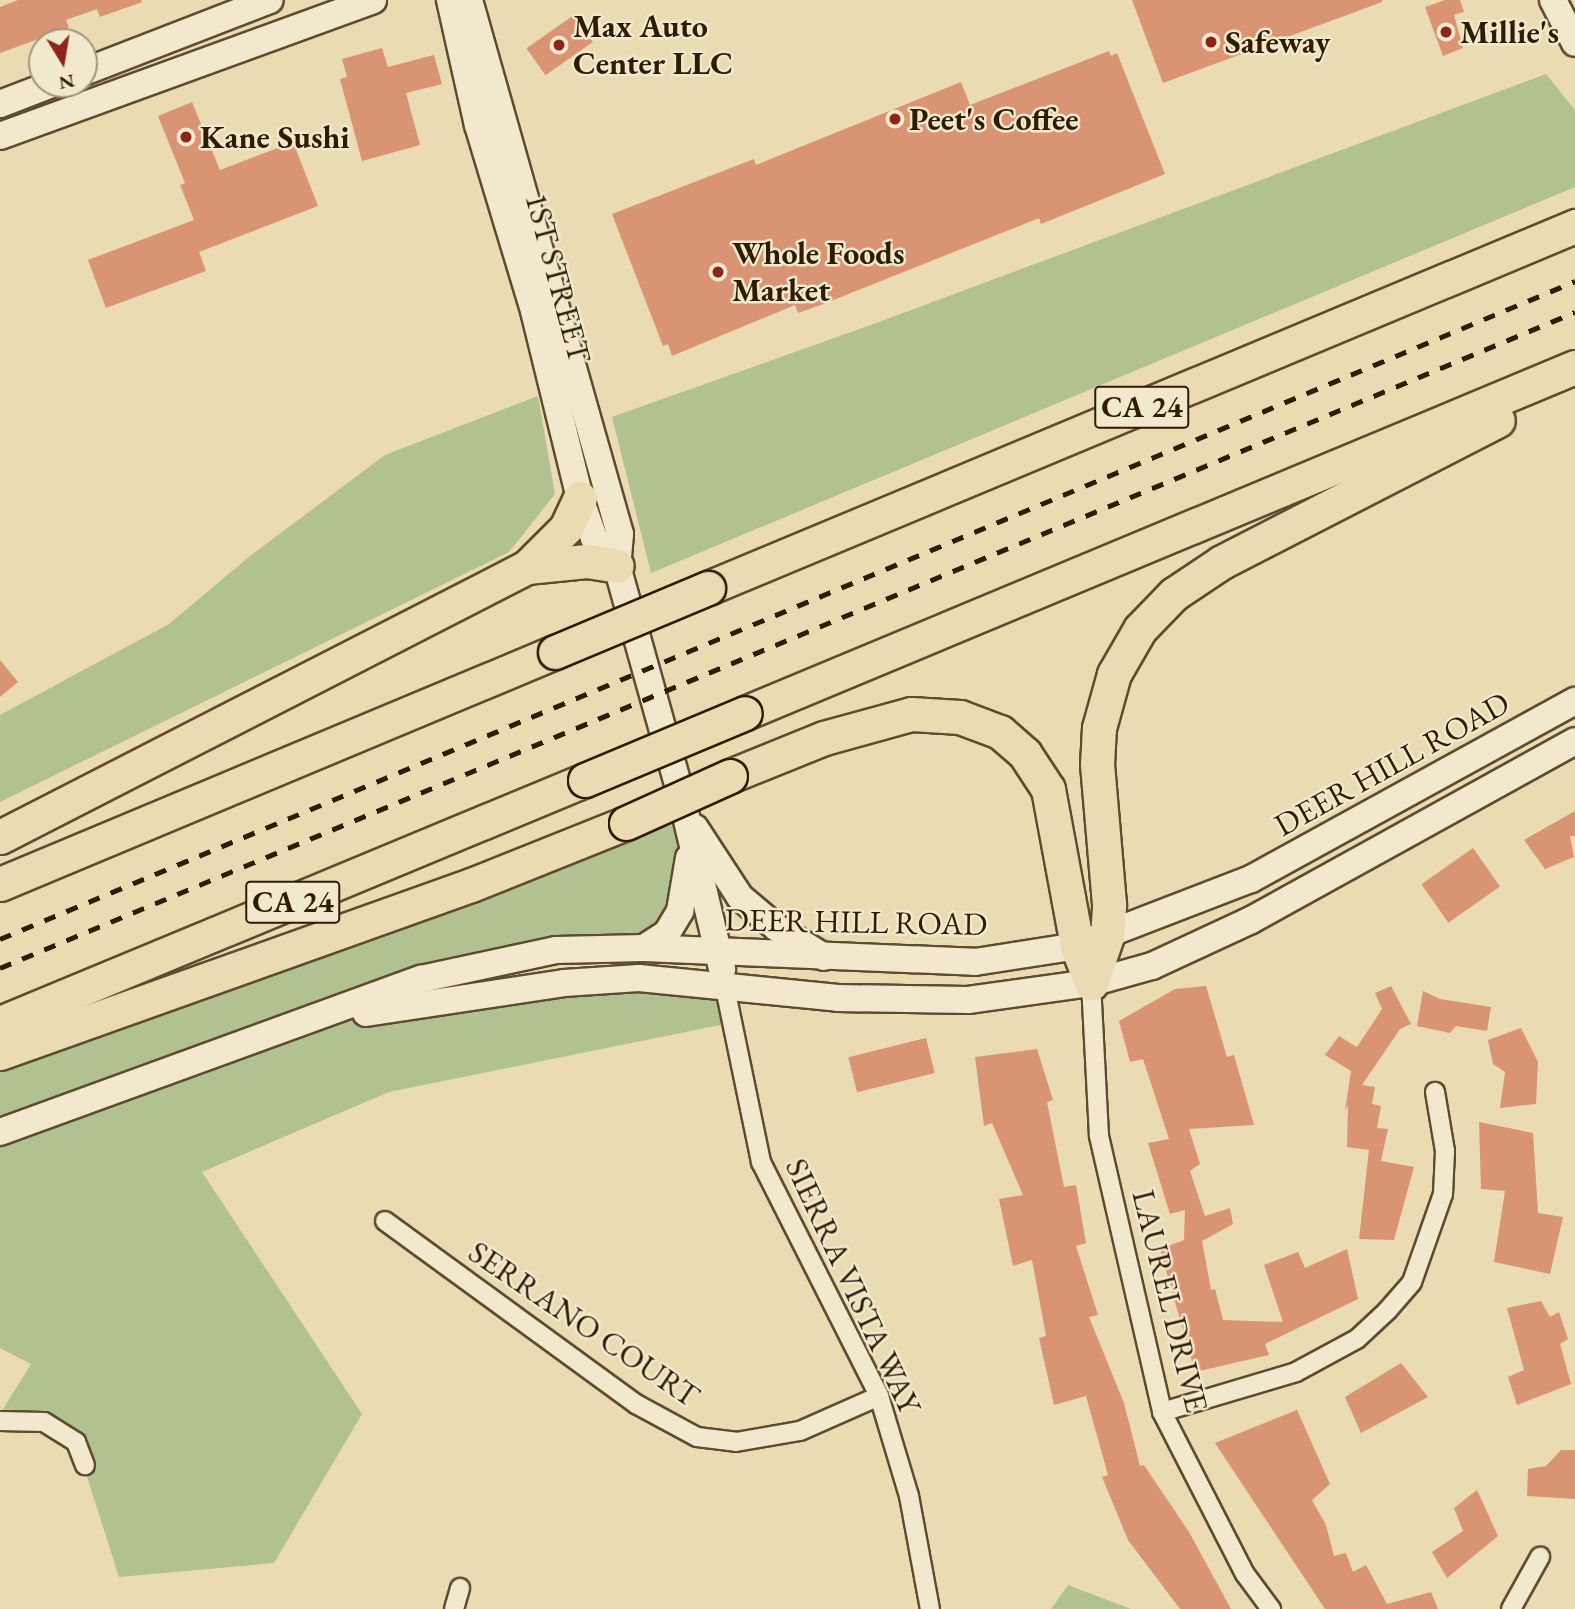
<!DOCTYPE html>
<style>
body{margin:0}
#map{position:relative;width:1575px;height:1609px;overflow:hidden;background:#eadbb3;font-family:"EB Garamond",serif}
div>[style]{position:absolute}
.green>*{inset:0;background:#b2c190}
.building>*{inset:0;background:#d89473;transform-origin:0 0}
.roads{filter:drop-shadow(2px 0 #5d4c2f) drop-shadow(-2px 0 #5d4c2f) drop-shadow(0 2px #5d4c2f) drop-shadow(0 -2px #5d4c2f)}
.street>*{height:18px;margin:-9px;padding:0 9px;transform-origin:9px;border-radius:9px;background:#f1e8ce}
.secondary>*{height:26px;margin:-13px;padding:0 13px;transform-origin:13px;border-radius:13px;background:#f1e8ce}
.highway>*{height:33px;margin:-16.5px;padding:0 16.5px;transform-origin:16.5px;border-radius:16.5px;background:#eadbb3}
.rail>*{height:5px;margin-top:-2.5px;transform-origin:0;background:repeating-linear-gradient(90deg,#2e1c03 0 12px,transparent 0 24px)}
.bridges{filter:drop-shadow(2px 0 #2e1c03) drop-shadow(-2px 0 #2e1c03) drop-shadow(0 2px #2e1c03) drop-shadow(0 -2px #2e1c03)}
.highway-bridge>*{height:33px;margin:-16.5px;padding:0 16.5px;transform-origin:16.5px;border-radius:16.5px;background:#eadbb3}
.dots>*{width:19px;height:19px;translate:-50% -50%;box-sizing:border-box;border:4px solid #f1e8ce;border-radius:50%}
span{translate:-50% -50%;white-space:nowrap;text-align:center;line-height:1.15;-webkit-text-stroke:5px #f1e8ce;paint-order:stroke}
.shield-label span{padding:2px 5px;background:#f1e8ce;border:2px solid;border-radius:5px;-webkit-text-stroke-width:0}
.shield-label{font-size:30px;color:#2e1c03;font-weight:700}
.poi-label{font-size:32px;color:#2e1c03;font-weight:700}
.left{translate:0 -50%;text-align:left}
.street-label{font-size:32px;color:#2e1c03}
.north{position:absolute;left:28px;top:28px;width:70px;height:70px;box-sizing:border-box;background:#f1e8ce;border:2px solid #a3967d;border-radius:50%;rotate:169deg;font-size:19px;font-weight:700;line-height:28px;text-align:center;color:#2e1c03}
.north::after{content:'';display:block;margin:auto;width:24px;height:32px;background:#8f2418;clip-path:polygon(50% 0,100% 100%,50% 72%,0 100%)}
</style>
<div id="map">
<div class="green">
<i style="clip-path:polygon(1546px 74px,1575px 110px,1575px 187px,651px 573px,612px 417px,879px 322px)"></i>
<i style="clip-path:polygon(538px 396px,555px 494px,509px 552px,0 802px,0 715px,169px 624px,250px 556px,385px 455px)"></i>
<i style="clip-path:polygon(684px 812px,689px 832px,667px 933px,556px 950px,305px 1024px,564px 983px,725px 988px,730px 1023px,389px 1092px,202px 1172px,362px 1414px,274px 1563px,119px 1577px,76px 1442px,0 1414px,31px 1364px,0 1348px,0 1068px)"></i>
<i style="clip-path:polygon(1068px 1585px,1131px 1609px,1051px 1609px)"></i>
</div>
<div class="building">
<i style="clip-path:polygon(18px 0,141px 0,142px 2px,100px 17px,97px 9px,66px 20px,69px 28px,0 53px,0 7px)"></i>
<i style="clip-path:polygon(1132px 0,1382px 0,1382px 2px,1163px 83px)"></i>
<i style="clip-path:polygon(1445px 0,1460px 0,1464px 12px,1454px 15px,1463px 48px,1443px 56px,1425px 7px)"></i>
<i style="left:574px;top:15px;width:33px;height:58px;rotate:55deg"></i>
<i style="clip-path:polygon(382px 48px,388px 67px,434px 55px,442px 84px,406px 93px,420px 145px,362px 161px,340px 79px,347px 77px,342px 59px)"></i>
<i style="clip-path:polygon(1109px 51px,1111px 56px,1117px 53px,1165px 174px,1041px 224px,1039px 218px,821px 305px,798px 313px,795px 305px,672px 356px,668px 344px,663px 346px,612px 214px,754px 159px,756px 165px,961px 82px,970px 105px)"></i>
<i style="clip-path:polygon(192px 102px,220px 170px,293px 142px,318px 206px,199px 252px,206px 271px,106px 308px,88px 260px,194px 220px,180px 185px,185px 183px,158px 116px)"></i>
<i style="clip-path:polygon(0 660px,18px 682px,0 697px)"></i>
<i style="clip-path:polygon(1575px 811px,1575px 836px,1570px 836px,1574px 857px,1545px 869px,1524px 840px)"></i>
<i style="left:1473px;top:848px;width:47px;height:63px;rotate:55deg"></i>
<i style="clip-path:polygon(1206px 986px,1227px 1057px,1234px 1055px,1254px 1125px,1189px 1129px,1200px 1164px,1190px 1171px,1205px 1216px,1230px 1208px,1233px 1224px,1202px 1241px,1211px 1290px,1215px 1289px,1223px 1320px,1283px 1322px,1264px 1265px,1298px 1252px,1305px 1268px,1347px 1249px,1358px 1299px,1265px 1344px,1269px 1355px,1195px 1372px,1160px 1249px,1184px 1240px,1185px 1210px,1170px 1214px,1148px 1143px,1169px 1139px,1143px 1059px,1130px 1062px,1119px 1021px,1175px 989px)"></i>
<i style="clip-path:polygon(1391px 986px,1411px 1024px,1400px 1029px,1362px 1085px,1375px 1087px,1372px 1104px,1381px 1106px,1377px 1128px,1388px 1129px,1381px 1161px,1414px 1167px,1394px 1240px,1359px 1239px,1369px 1150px,1347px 1147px,1348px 1105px,1345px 1111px,1351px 1071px,1325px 1055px,1339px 1036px,1357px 1047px,1382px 1009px,1375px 993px)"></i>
<i style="clip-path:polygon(1423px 991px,1440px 999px,1491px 1007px,1487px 1031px,1456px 1026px,1450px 1033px,1417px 1026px)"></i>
<i style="clip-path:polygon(1521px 1028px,1538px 1062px,1536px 1104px,1500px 1108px,1505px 1072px,1493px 1064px,1488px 1040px)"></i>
<i style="left:926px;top:1038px;width:36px;height:80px;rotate:76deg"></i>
<i style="clip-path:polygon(1037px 1049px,1053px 1100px,1047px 1102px,1064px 1187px,1076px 1185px,1086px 1243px,1076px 1246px,1098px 1315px,1089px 1317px,1124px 1403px,1140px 1466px,1144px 1465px,1189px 1532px,1231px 1609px,1180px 1609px,1128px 1540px,1102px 1477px,1108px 1475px,1086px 1396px,1054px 1405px,1039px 1338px,1046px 1336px,1032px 1260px,1013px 1266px,999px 1199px,1023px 1195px,992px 1123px,984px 1126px,975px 1057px)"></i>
<i style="clip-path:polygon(1479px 1122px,1533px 1133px,1538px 1213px,1563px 1217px,1550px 1274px,1494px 1262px,1505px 1191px,1481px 1189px)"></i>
<i style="clip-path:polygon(1541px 1301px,1550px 1317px,1559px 1312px,1568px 1339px,1560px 1344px,1571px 1384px,1517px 1405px,1508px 1377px,1524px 1370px,1507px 1308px)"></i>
<i style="clip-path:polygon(1401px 1363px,1428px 1397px,1361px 1433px,1345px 1397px)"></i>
<i style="clip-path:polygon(1297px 1410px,1330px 1484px,1312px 1500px,1326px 1525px,1334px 1556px,1346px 1553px,1353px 1572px,1366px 1565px,1387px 1604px,1431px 1592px,1438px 1609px,1325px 1609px,1215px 1443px)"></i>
<i style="clip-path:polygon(1561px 1450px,1575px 1450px,1575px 1499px,1527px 1496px,1528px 1469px,1546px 1466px)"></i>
<i style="clip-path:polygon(1477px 1490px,1498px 1536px,1447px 1578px,1432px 1552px,1463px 1531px,1454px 1508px)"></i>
</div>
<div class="roads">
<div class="street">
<i style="left:1091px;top:983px;width:153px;rotate:87deg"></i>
<i style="left:1099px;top:1136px;width:283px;rotate:77.1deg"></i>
<i style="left:1162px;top:1412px;width:182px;rotate:62.9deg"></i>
<i style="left:1245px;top:1574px;width:44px;rotate:53.4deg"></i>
<i style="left:725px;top:988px;width:178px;rotate:78.3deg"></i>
<i style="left:761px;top:1162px;width:262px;rotate:63.2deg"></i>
<i style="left:879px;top:1396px;width:104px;rotate:73.3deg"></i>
<i style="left:909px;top:1496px;width:115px;rotate:79.5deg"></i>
<i style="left:385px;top:1221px;width:311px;rotate:36.1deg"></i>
<i style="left:636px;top:1404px;width:69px;rotate:28.4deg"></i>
<i style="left:697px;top:1437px;width:39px;rotate:7deg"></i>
<i style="left:736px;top:1442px;width:65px;rotate:-9.8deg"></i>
<i style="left:800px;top:1431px;width:86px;rotate:-23.9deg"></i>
<i style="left:1162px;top:1412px;width:140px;rotate:-16.6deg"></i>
<i style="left:1296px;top:1372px;width:69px;rotate:-28.4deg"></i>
<i style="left:1357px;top:1339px;width:41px;rotate:-43deg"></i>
<i style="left:1387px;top:1311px;width:38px;rotate:-49deg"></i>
<i style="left:1412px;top:1282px;width:93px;rotate:-70.6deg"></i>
<i style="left:1443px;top:1194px;width:43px;rotate:-87.3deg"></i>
<i style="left:1445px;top:1151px;width:60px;rotate:-99.6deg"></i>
<i style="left:0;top:1421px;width:44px;rotate:1.3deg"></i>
<i style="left:44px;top:1422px;width:38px;rotate:32deg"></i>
<i style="left:76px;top:1442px;width:25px;rotate:69deg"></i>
<i style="left:454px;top:1609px;width:22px;rotate:-74deg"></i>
<i style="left:1511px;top:1609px;width:60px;rotate:-60.9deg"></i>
</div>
<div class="secondary">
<i style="left:450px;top:0;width:128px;rotate:77.4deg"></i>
<i style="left:478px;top:125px;width:194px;rotate:73.2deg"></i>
<i style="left:534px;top:311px;width:193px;rotate:76.2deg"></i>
<i style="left:580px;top:498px;width:42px;rotate:70.7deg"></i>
<i style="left:594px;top:538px;width:36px;rotate:51deg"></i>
<i style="left:469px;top:0;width:555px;rotate:74.21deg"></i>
<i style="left:620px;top:534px;width:32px;rotate:95deg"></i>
<i style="left:617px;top:566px;width:238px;rotate:74.4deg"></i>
<i style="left:681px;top:795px;width:179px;rotate:76.7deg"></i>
<i style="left:1553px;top:0;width:48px;rotate:62.9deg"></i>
<i style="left:84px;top:72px;width:199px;rotate:-21.2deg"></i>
<i style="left:0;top:104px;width:56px;rotate:-21deg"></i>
<i style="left:0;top:136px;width:397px;rotate:-20deg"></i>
<i style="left:695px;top:828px;width:82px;rotate:56.9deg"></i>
<i style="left:740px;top:897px;width:48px;rotate:40deg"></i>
<i style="left:777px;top:928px;width:55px;rotate:31.7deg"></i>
<i style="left:644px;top:948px;width:27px;rotate:-33deg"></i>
<i style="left:667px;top:933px;width:26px;rotate:-59deg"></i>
<i style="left:680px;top:911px;width:54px;rotate:-80.4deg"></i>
<i style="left:366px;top:1013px;width:200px;rotate:-8.6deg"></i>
<i style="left:564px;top:983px;width:75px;rotate:-3.8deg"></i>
<i style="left:639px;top:978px;width:200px;rotate:5.7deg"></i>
<i style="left:838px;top:998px;width:130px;rotate:0.9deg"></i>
<i style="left:968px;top:1000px;width:124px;rotate:-7.9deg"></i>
<i style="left:1091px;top:983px;width:63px;rotate:-15.6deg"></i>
<i style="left:1152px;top:966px;width:109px;rotate:-24.9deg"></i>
<i style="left:1251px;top:920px;width:370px;rotate:-28.9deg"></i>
<i style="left:0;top:1132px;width:448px;rotate:-20deg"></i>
<i style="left:421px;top:979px;width:138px;rotate:-12.1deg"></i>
<i style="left:556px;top:950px;width:88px;rotate:-1.3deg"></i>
<i style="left:644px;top:948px;width:331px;rotate:2.4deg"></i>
<i style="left:975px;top:962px;width:103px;rotate:-8.9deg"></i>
<i style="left:1077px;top:946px;width:186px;rotate:-21.1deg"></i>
<i style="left:1251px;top:879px;width:370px;rotate:-28.8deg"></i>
</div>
<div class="highway">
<i style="left:527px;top:567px;width:60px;rotate:-5.7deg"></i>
<i style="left:587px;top:561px;width:30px;rotate:9deg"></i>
<i style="left:708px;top:588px;width:940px;rotate:-22.66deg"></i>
<i style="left:745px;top:713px;width:899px;rotate:-22.63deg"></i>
<i style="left:730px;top:776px;width:101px;rotate:-22deg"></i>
<i style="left:824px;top:738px;width:90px;rotate:-15.4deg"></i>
<i style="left:911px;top:714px;width:49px;rotate:3.5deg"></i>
<i style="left:960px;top:717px;width:43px;rotate:20.6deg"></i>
<i style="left:1000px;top:732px;width:33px;rotate:41deg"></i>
<i style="left:1025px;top:754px;width:42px;rotate:56.7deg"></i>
<i style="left:1048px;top:789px;width:160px;rotate:79.5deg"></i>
<i style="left:1077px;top:946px;width:40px;rotate:69deg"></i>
<i style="left:0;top:837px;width:592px;rotate:-27.13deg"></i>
<i style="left:527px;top:567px;width:55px;rotate:-45deg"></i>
<i style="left:566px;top:528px;width:33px;rotate:-65deg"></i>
<i style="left:0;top:884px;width:602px;rotate:-22.69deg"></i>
<i style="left:1091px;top:983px;width:50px;rotate:-71.2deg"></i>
<i style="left:1107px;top:936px;width:32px;rotate:-86deg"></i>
<i style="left:1109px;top:904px;width:140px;rotate:-94.9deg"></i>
<i style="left:1097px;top:765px;width:37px;rotate:-87deg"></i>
<i style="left:1099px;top:728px;width:56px;rotate:-74.5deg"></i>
<i style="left:1114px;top:674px;width:52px;rotate:-60deg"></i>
<i style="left:1140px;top:629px;width:49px;rotate:-45.8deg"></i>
<i style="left:1174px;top:594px;width:58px;rotate:-33.7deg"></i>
<i style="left:1222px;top:562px;width:310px;rotate:-27.2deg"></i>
<i style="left:0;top:1023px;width:633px;rotate:-22.56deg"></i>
<i style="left:0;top:1053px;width:500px;rotate:-19.63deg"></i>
<i style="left:471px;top:885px;width:167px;rotate:-21.8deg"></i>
</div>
</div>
<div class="rail">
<i style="left:0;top:939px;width:1707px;rotate:-22.67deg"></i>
<i style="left:0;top:968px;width:1706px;rotate:-22.61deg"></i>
</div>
<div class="bridges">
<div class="highway-bridge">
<i style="left:555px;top:652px;width:166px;rotate:-22.7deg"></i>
<i style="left:585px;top:780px;width:173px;rotate:-22.7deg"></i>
<i style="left:626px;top:823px;width:114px;rotate:-24.3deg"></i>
</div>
</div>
<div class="dots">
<i style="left:1446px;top:32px;background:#8f2418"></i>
<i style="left:1211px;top:42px;background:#8f2418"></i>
<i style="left:559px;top:45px;background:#8f2418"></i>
<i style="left:895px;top:119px;background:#8f2418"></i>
<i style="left:186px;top:137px;background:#8f2418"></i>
<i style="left:718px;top:272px;background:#8f2418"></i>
</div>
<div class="shield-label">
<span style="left:1142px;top:407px">CA 24</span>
<span style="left:293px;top:902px">CA 24</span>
</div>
<div class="poi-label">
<span class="left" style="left:573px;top:45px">Max Auto<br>Center LLC</span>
<span class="left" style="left:1460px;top:32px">Millie's</span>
<span class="left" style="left:1225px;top:42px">Safeway</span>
<span class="left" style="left:909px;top:119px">Peet's Coffee</span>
<span class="left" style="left:200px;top:137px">Kane Sushi</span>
<span class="left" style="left:732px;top:272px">Whole Foods<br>Market</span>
</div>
<div class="street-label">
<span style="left:558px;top:278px;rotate:75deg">1ST STREET</span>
<span style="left:1392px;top:764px;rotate:-29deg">DEER HILL ROAD</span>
<span style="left:856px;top:922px;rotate:1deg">DEER HILL ROAD</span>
<span style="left:853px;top:1286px;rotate:65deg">SIERRA VISTA WAY</span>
<span style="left:1170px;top:1301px;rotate:76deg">LAUREL DRIVE</span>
<span style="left:584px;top:1324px;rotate:34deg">SERRANO COURT</span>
</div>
<div class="north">N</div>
</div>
